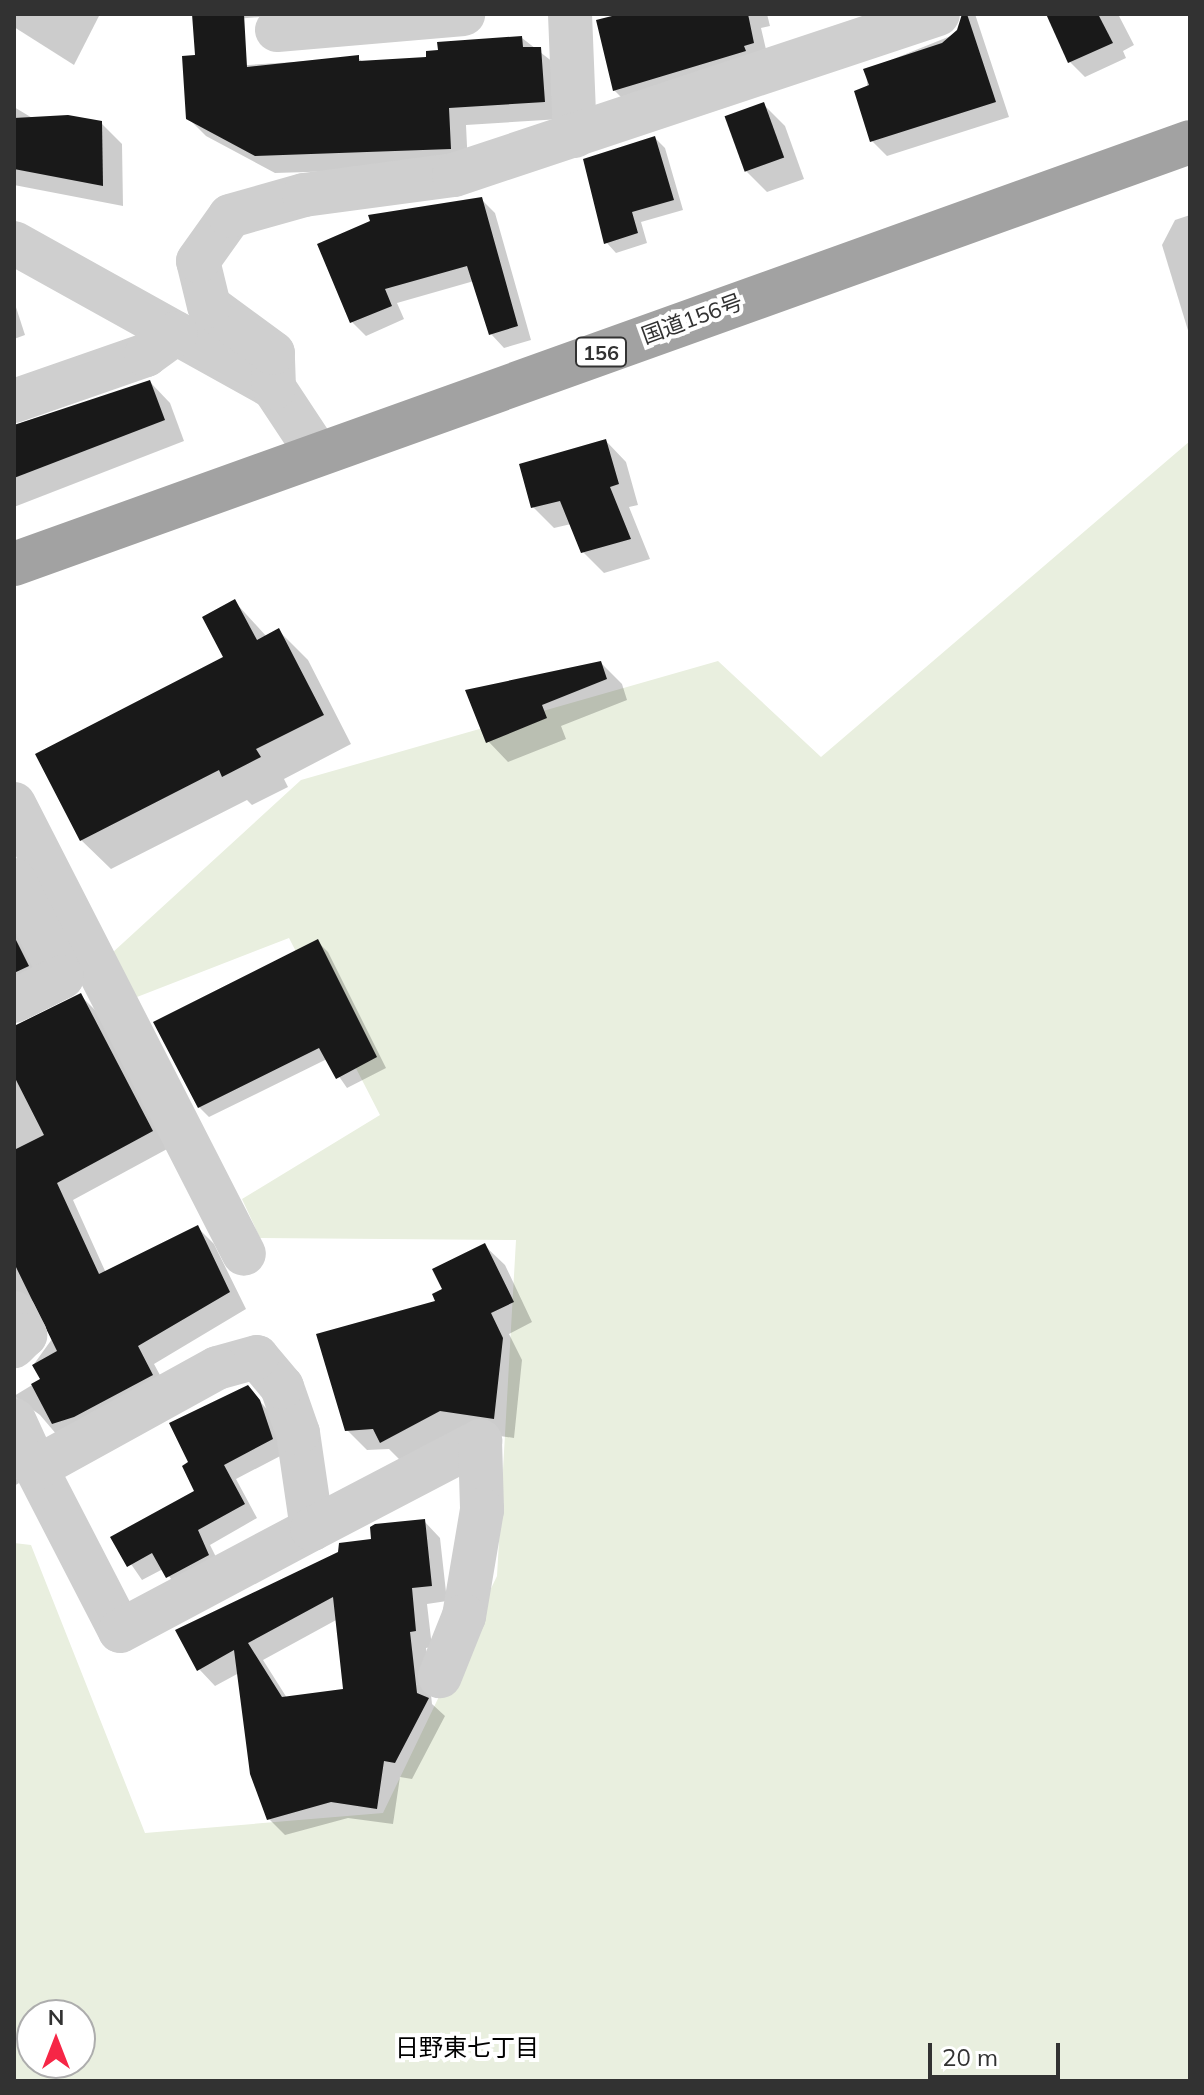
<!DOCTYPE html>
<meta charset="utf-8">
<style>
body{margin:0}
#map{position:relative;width:1204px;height:2095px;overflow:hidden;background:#fff;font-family:Mulish,"Noto Sans JP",sans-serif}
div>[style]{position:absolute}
.green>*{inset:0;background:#e9efdf}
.shadow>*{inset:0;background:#0003}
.building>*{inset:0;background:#191919;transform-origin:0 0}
.minor>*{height:44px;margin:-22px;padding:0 22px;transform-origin:22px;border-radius:22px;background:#cfcfcf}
.trunk>*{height:44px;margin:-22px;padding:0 22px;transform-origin:22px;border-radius:22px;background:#a2a2a2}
span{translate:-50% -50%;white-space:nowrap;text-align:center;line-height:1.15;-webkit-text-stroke:8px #fff;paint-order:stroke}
.shield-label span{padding:2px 6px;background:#fff;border:2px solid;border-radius:6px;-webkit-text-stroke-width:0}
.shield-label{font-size:20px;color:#323232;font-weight:700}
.street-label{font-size:22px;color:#323232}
.neighbourhood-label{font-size:24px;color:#000}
.frame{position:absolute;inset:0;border:16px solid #323232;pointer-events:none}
.north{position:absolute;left:16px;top:1999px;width:80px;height:80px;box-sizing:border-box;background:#fff;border:2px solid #adadad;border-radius:50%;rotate:0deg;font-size:22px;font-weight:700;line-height:32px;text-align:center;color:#323232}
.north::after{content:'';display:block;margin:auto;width:28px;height:36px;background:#f62646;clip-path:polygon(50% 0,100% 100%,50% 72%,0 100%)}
.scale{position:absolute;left:928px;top:2043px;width:132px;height:36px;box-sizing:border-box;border:4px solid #323232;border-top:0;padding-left:10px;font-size:24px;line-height:28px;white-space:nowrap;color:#323232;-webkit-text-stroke:6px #fff;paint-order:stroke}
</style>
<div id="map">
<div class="green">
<i style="clip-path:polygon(evenodd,1190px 441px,1190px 2081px,14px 2081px,14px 1543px,31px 1545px,145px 1833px,383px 1813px,497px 1576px,516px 1240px,260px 1238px,242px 1199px,380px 1115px,289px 938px,137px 997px,112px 953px,301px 780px,718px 661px,821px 757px,1190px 441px,32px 2015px,80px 2015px,80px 2063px,32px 2063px,32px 2015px)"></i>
</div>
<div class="shadow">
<i style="clip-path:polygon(14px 14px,100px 14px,74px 65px,14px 27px)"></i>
<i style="clip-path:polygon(205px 14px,260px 14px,260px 17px,212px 21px)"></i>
<i style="clip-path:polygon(629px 14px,767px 14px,770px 26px,761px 28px,768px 58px,629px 105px,614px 90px)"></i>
<i style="clip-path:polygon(962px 14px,975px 14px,1009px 117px,887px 156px,872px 141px,866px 70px,958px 33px)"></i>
<i style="clip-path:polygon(1048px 14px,1118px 14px,1134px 45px,1123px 51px,1126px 58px,1085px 77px,1070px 62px)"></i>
<i style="clip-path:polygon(522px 38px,558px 66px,561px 119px,466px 125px,468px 167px,275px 173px,206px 136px,188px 118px,185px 69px,358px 58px,364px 63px,428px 59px)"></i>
<i style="clip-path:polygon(764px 105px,785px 126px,804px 179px,767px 192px,746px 171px)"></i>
<i style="clip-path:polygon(14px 107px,34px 119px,101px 123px,122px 144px,123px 206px,14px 185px)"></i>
<i style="clip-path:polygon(655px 138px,665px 148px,683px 210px,641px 222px,647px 243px,616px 253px,606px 242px)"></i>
<i style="clip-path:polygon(481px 199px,495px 213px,531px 340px,504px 348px,491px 334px,474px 281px,397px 303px,404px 319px,366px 336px,352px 322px,320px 245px)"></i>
<i style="clip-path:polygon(1190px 215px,1190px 337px,1162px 245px,1175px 220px)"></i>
<i style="clip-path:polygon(14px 301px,25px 335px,14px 339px)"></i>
<i style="clip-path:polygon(150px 382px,170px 403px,184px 441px,14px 507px,14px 425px)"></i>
<i style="clip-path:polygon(606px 441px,626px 462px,638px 505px,629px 507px,650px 559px,604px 573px,583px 552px,571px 524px,554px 528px,533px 507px)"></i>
<i style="clip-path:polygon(235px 602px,267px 637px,279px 631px,308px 660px,351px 744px,284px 779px,288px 787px,252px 805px,247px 800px,111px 869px,81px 840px,226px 658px)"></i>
<i style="clip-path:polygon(601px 663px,622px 684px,627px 700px,561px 726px,566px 739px,508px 762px,488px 741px)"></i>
<i style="clip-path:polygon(14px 914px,44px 983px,14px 1001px)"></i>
<i style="clip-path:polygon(318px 942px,328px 952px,386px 1068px,347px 1088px,327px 1059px,209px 1117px,199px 1107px)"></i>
<i style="clip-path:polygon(80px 995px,97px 1012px,169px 1148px,73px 1200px,106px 1273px,197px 1227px,214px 1244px,246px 1309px,154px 1364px,169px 1392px,63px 1442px,40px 1415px,14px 1396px,42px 1379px,34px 1364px,52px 1339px,49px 1323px,14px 1316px,14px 1025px,25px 1026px)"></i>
<i style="clip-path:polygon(485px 1246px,505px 1265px,532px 1322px,509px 1334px,522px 1360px,514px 1438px,460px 1430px,402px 1462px,389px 1449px,367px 1450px,347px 1430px)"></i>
<i style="clip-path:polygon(248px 1388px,273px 1416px,286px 1453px,236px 1479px,257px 1518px,210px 1545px,222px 1569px,181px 1591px,163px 1569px,142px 1580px,113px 1538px,197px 1492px)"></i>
<i style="clip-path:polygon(14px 1473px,19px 1483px,14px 1486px)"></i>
<i style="clip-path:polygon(evenodd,424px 1521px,440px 1538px,447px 1601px,427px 1604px,432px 1647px,426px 1648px,432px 1704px,445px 1716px,412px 1779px,400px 1777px,393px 1824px,348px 1818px,285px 1835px,269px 1819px,239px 1673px,215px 1686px,199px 1669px,373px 1541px,424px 1521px,338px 1619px,345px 1691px,287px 1698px,263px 1660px,338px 1619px)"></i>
</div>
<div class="building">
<i style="clip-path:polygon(192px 14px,244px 14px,247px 67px,359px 55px,359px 61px,426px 57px,426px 51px,438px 50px,437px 42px,522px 36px,523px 47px,541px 47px,545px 102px,449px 108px,451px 149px,255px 156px,186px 119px,182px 56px,195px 55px)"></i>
<i style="clip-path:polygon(620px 14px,748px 14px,754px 43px,744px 46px,746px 51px,613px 91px,596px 20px)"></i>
<i style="clip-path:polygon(962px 14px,967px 14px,996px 102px,870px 142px,854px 91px,869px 85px,863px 69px,942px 43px,957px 30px)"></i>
<i style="clip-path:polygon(1046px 14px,1098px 14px,1113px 43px,1068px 63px)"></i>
<i style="left:764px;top:102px;width:59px;height:42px;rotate:70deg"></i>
<i style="clip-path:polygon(68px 115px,102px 121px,103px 186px,14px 169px,14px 118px)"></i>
<i style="clip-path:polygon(655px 136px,674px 200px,632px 212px,638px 233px,604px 244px,583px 159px)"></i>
<i style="clip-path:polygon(482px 197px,518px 326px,489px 335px,467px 266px,385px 289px,392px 306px,350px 323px,317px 244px,370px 221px,368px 215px)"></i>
<i style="clip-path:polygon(150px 380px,165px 420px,14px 478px,14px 425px)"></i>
<i style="clip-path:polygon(606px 439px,619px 484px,610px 487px,631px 539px,581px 553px,560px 501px,531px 508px,519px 464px)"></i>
<i style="clip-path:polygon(235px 599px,257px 640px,279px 628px,324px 715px,256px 749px,261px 757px,222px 777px,219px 770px,80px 841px,35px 754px,223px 657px,202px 617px)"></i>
<i style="clip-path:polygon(601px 661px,607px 679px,542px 705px,547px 718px,486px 743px,465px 690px)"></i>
<i style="clip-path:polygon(14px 936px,29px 966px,14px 973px)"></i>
<i style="clip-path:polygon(318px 939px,377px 1057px,336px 1079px,319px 1048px,198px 1108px,153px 1022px)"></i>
<i style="clip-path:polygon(81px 993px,153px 1131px,57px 1183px,99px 1274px,198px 1225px,230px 1292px,138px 1346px,153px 1375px,74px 1417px,52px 1424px,31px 1384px,40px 1379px,32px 1365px,57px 1351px,14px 1263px,14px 1150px,44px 1135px,14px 1076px,14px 1026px)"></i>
<i style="clip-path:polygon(485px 1243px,514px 1302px,491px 1313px,503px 1338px,494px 1419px,440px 1411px,380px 1443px,373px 1429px,345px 1431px,316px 1334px,435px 1301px,432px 1294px,442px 1289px,432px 1269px)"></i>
<i style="clip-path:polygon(248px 1385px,260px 1400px,273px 1439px,224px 1465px,245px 1504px,198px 1530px,209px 1555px,166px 1578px,152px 1553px,127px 1567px,110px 1537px,194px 1491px,182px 1466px,188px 1462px,169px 1423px)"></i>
<i style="clip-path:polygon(evenodd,425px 1519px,432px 1586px,412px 1588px,416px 1631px,410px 1632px,417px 1693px,429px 1698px,395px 1763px,384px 1761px,377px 1809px,331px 1802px,267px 1820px,250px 1774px,234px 1650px,197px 1671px,175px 1630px,338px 1552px,339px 1543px,371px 1539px,370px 1527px,375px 1524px,425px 1519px,333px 1597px,343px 1689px,282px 1697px,248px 1643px,333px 1597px)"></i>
</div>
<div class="minor">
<i style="left:570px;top:14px;width:122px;rotate:87.7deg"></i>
<i style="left:277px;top:30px;width:187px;rotate:-4.9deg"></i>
<i style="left:14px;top:243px;width:298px;rotate:29.1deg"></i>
<i style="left:274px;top:388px;width:78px;rotate:56.5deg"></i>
<i style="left:274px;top:388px;width:35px;rotate:-92deg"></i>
<i style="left:273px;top:353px;width:79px;rotate:-143.7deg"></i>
<i style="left:209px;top:306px;width:46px;rotate:-103.7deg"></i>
<i style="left:198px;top:261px;width:55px;rotate:-54.6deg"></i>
<i style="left:230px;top:216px;width:77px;rotate:-15.8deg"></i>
<i style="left:304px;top:195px;width:151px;rotate:-7.6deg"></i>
<i style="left:454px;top:175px;width:510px;rotate:-18.4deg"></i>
<i style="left:14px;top:401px;width:140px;rotate:-19.2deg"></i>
<i style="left:146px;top:355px;width:37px;rotate:-36deg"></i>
<i style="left:14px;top:804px;width:505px;rotate:62.93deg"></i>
<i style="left:14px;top:880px;width:108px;rotate:63.7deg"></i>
<i style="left:62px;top:977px;width:54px;rotate:153.4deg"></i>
<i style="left:14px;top:1313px;width:25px;rotate:63deg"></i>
<i style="left:25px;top:1335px;width:16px;rotate:135deg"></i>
<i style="left:14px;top:1420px;width:53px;rotate:65.4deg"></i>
<i style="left:36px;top:1468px;width:183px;rotate:62.7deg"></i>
<i style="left:120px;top:1631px;width:217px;rotate:-28deg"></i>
<i style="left:312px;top:1529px;width:97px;rotate:-98.3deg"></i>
<i style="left:298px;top:1433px;width:49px;rotate:-109.2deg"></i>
<i style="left:282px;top:1387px;width:39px;rotate:-130deg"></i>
<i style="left:257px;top:1357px;width:41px;rotate:164.6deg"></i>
<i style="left:217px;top:1368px;width:207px;rotate:151.1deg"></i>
<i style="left:312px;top:1529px;width:190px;rotate:-27.6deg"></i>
<i style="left:480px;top:1441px;width:69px;rotate:88.3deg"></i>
<i style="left:482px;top:1510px;width:108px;rotate:99.6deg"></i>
<i style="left:464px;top:1616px;width:65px;rotate:111.8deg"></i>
</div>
<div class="trunk">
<i style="left:14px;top:564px;width:1249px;rotate:-19.74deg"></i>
</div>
<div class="shield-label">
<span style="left:601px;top:352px">156</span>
</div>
<div class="street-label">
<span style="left:692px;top:319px;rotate:-20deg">国道156号</span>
</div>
<div class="neighbourhood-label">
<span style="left:467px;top:2048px">日野東七丁目</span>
</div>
<div class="frame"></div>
<div class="north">N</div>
<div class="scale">20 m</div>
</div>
